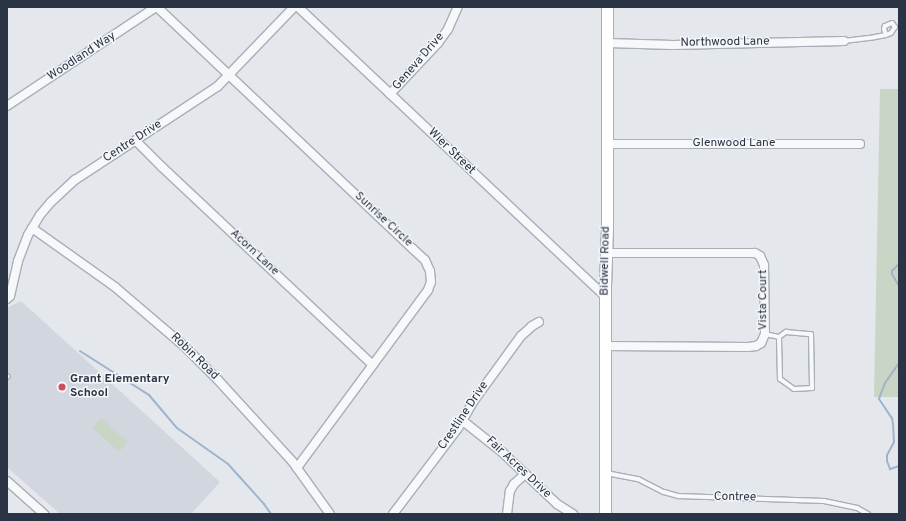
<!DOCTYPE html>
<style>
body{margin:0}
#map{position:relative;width:906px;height:521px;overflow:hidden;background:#e4e7ec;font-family:Overpass,sans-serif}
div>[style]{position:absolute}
.built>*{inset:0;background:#d2d6de}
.green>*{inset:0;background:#c9d6c5;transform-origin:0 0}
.stream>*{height:2px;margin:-1px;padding:0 1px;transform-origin:1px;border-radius:1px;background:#9fb4cc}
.roads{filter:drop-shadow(1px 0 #a9aeb7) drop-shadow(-1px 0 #a9aeb7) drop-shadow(0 1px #a9aeb7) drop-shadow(0 -1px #a9aeb7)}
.lane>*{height:4px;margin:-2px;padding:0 2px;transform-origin:2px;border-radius:2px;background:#f7f8fa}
.street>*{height:8px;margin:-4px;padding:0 4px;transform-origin:4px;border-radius:4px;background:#f7f8fa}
.secondary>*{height:11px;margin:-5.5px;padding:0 5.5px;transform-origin:5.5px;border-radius:5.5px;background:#fff}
.dots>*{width:11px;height:11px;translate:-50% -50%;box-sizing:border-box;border:2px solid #f4f6f9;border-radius:50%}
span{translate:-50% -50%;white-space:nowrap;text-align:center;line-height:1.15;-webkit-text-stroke:3px #f4f6f9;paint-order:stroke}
.street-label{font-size:12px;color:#2b3445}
.poi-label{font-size:12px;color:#2b3445;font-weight:700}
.left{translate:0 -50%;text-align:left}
.frame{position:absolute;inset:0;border:8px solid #2b3445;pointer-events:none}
</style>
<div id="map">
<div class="built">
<i style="clip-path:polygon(21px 301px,220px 482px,191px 514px,60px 514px,7px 467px,7px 308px)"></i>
</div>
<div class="green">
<i style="clip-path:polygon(880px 89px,899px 89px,899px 397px,874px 397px)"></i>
<i style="left:101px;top:418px;width:36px;height:13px;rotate:42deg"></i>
</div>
<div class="stream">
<i style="left:899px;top:180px;width:9px;rotate:90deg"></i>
<i style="left:899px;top:264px;width:10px;rotate:135deg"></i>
<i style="left:892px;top:271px;width:3px;rotate:90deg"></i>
<i style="left:892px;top:274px;width:14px;rotate:60deg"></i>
<i style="left:80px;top:351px;width:82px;rotate:32.5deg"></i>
<i style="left:149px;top:395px;width:43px;rotate:49.7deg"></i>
<i style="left:177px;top:428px;width:62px;rotate:35.2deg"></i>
<i style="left:228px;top:464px;width:54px;rotate:48deg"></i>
<i style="left:264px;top:504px;width:12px;rotate:55deg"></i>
<i style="left:899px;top:363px;width:24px;rotate:125deg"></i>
<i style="left:885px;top:383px;width:17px;rotate:111deg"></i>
<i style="left:879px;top:399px;width:23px;rotate:56deg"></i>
<i style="left:892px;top:418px;width:6px;rotate:81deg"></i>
<i style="left:893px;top:424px;width:18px;rotate:87deg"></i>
<i style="left:894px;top:442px;width:15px;rotate:118deg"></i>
<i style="left:887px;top:455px;width:6px;rotate:90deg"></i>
<i style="left:887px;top:461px;width:9px;rotate:69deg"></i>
<i style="left:890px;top:469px;width:9px;rotate:-18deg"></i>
</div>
<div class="roads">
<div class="lane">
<i style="left:844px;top:41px;width:31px;rotate:-7deg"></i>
<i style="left:875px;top:37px;width:11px;rotate:-10deg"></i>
<i style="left:886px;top:35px;width:5px;rotate:-22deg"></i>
<i style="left:891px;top:33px;width:7px;rotate:-56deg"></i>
<i style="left:895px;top:27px;width:5px;rotate:-127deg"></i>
<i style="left:892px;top:23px;width:8px;rotate:157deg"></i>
<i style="left:885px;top:26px;width:3px;rotate:108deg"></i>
<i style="left:884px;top:29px;width:6px;rotate:72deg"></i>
<i style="left:765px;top:334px;width:14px;rotate:12deg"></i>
<i style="left:779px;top:337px;width:9px;rotate:-36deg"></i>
<i style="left:786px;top:332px;width:25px;rotate:5deg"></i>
<i style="left:811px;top:334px;width:54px;rotate:88.9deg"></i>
<i style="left:812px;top:388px;width:18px;rotate:177deg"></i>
<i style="left:794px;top:389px;width:17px;rotate:-144deg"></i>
<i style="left:780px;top:379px;width:42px;rotate:-91.4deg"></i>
<i style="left:7px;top:377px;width:1px;rotate:-45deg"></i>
<i style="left:606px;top:473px;width:33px;rotate:11deg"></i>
<i style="left:638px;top:479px;width:29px;rotate:27deg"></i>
<i style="left:664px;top:492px;width:15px;rotate:16deg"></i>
<i style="left:678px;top:496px;width:146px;rotate:2deg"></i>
<i style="left:824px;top:501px;width:34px;rotate:12deg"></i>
<i style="left:857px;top:508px;width:13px;rotate:29deg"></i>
</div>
<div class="street">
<i style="left:157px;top:7px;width:352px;rotate:43.4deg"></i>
<i style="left:413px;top:249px;width:16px;rotate:43deg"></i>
<i style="left:425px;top:260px;width:12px;rotate:66deg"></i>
<i style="left:430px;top:271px;width:11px;rotate:85deg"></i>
<i style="left:431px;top:282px;width:9px;rotate:111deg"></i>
<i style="left:428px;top:290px;width:221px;rotate:126.4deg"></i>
<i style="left:298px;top:7px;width:422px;rotate:43.3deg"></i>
<i style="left:607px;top:43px;width:66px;rotate:1.7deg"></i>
<i style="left:673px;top:45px;width:171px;rotate:-1.3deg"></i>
<i style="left:390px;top:94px;width:70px;rotate:-46.7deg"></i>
<i style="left:438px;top:43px;width:17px;rotate:-54deg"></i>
<i style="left:448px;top:29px;width:24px;rotate:-66deg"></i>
<i style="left:7px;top:106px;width:179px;rotate:-33.6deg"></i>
<i style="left:136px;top:141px;width:37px;rotate:45deg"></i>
<i style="left:162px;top:167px;width:289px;rotate:43.2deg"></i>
<i style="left:607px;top:144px;width:253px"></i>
<i style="left:32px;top:228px;width:102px;rotate:35.4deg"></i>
<i style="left:115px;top:287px;width:91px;rotate:40.5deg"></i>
<i style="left:184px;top:346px;width:48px;rotate:45deg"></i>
<i style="left:218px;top:380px;width:110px;rotate:47.6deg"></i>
<i style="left:292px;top:461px;width:65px;rotate:54.4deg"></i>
<i style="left:7px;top:299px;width:4px;rotate:-45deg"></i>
<i style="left:10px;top:296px;width:36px;rotate:-77deg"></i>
<i style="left:18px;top:261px;width:28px;rotate:-69deg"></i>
<i style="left:28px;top:235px;width:23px;rotate:-59deg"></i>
<i style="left:40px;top:215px;width:17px;rotate:-50deg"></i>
<i style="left:51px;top:202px;width:33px;rotate:-43deg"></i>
<i style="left:75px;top:180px;width:171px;rotate:-33.3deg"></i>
<i style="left:218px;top:86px;width:110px;rotate:-46.1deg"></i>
<i style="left:605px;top:346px;width:143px;rotate:0.4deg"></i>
<i style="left:748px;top:347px;width:8px;rotate:-7deg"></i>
<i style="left:756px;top:346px;width:6px;rotate:-31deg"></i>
<i style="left:761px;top:343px;width:10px;rotate:-66deg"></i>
<i style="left:765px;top:334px;width:69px;rotate:-90.8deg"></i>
<i style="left:764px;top:265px;width:10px;rotate:-114deg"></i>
<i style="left:760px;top:256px;width:6px;rotate:-149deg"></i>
<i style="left:755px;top:253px;width:149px;rotate:180deg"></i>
<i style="left:463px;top:421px;width:50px;rotate:38.5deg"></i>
<i style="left:502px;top:452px;width:76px;rotate:43.4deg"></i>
<i style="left:557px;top:504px;width:19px;rotate:32deg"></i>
<i style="left:7px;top:481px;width:50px;rotate:41.7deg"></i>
<i style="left:393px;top:514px;width:108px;rotate:-52.9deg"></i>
<i style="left:458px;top:428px;width:30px;rotate:-60deg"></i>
<i style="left:473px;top:402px;width:82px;rotate:-54deg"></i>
<i style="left:521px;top:336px;width:15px;rotate:-42deg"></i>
<i style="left:532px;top:326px;width:8px;rotate:-30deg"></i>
<i style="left:507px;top:514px;width:23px;rotate:-83deg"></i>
<i style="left:510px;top:491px;width:8px;rotate:-60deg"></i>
<i style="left:514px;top:484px;width:15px;rotate:-42deg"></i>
</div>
<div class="secondary">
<i style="left:605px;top:514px;width:228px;rotate:-90deg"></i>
<i style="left:605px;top:286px;width:58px;rotate:-88deg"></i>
<i style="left:607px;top:228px;width:221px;rotate:-90deg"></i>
</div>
</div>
<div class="dots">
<i style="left:62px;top:387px;background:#d1495b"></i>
</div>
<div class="street-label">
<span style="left:725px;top:43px;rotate:-1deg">Northwood Lane</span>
<span style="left:82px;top:57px;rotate:-33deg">Woodland Way</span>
<span style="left:419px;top:62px;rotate:-49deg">Geneva Drive</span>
<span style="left:133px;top:142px;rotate:-33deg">Centre Drive</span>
<span style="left:734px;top:144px">Glenwood Lane</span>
<span style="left:451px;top:152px;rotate:44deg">Wier Street</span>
<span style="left:383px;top:220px;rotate:43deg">Sunrise Circle</span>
<span style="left:254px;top:253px;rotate:43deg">Acorn Lane</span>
<span style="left:606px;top:261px;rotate:-89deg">Bidwell Road</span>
<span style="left:764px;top:300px;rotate:-90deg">Vista Court</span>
<span style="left:194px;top:357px;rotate:44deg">Robin Road</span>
<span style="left:464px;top:416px;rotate:-56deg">Crestline Drive</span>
<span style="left:518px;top:468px;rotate:43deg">Fair Acres Drive</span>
<span style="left:735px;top:498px;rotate:1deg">Contree</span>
</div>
<div class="poi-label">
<span class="left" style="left:70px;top:387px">Grant Elementary<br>School</span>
</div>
<div class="frame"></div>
</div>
